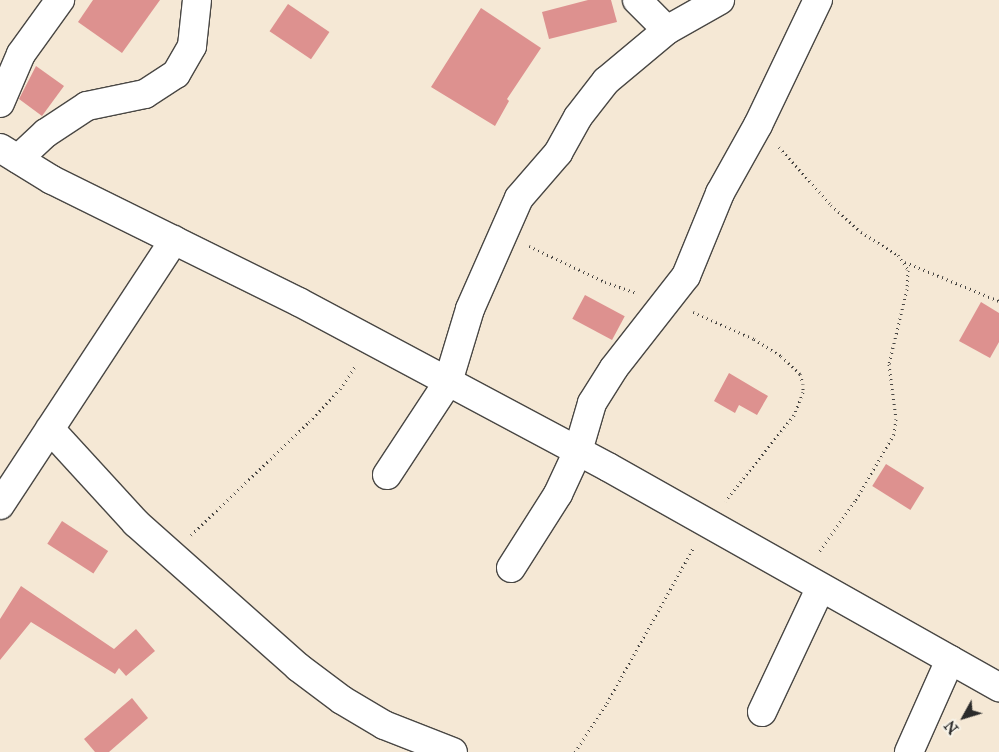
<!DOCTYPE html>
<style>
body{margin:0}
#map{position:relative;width:999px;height:752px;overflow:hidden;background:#f5e8d5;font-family:"IM FELL Great Primer",serif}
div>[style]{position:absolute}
.building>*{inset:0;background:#dd918f;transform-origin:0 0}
.path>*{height:3px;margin-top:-1.5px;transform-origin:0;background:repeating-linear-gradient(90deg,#494744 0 1px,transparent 0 5px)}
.roads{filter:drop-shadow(1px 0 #494744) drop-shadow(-1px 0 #494744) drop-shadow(0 1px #494744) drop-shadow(0 -1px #494744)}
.minor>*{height:28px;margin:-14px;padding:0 14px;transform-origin:14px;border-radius:14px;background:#fff}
span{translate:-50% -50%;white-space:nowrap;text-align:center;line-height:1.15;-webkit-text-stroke:4px #f7f3e8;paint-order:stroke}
.north{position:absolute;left:939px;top:692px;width:50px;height:50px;-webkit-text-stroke:4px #f7f3e8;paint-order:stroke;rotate:231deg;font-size:14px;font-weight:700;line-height:20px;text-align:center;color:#2b2b2b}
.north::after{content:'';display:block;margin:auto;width:18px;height:22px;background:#2b2b2b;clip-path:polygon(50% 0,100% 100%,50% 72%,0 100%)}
</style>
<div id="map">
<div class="building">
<i style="clip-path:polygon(93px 0,160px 0,122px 53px,78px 22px)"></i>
<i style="clip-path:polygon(588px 0,611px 0,617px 22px,549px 39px,542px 12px)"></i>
<i style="left:288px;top:4px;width:50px;height:33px;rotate:34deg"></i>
<i style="clip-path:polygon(481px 8px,541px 48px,507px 99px,509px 101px,495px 126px,431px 87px)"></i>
<i style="clip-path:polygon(36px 66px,64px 86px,42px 116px,19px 99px)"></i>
<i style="left:585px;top:295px;width:45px;height:27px;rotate:28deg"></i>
<i style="clip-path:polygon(981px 302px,999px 313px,999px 342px,990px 358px,959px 341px)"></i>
<i style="clip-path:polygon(729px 373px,768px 396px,757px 415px,739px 405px,735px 413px,714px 401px)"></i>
<i style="left:886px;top:464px;width:45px;height:26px;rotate:32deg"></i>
<i style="left:62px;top:521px;width:55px;height:27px;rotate:33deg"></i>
<i style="clip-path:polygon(21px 586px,114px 649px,136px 629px,155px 651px,126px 676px,119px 668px,115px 674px,31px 622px,0 660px,0 619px)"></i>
<i style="clip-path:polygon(132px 698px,148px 718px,109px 752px,95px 752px,84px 739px)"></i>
</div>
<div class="path">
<i style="left:779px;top:147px;width:78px;rotate:48.1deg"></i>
<i style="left:831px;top:205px;width:40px;rotate:42deg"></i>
<i style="left:861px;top:232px;width:44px;rotate:31.9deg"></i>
<i style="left:898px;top:255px;width:18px;rotate:56deg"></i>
<i style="left:908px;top:270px;width:19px;rotate:93deg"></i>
<i style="left:907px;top:289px;width:77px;rotate:103.5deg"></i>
<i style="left:889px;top:364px;width:55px;rotate:82.7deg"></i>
<i style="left:896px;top:419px;width:15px;rotate:98deg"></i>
<i style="left:894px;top:434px;width:78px;rotate:120.2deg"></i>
<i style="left:855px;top:501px;width:64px;rotate:125.4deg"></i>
<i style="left:529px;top:246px;width:84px;rotate:25.3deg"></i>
<i style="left:605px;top:282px;width:34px;rotate:19deg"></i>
<i style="left:905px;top:262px;width:102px;rotate:22.5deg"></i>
<i style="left:693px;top:312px;width:67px;rotate:23.9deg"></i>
<i style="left:754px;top:339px;width:32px;rotate:32deg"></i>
<i style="left:781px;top:356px;width:26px;rotate:43deg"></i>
<i style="left:800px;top:374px;width:10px;rotate:73deg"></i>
<i style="left:803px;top:384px;width:8px;rotate:90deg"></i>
<i style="left:803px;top:392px;width:25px;rotate:111deg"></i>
<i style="left:794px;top:415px;width:110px;rotate:128.7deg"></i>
<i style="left:191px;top:535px;width:163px;rotate:-43.8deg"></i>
<i style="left:309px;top:422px;width:45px;rotate:-46.8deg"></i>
<i style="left:340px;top:389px;width:29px;rotate:-56deg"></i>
<i style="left:575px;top:752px;width:59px;rotate:-56.9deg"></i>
<i style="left:607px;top:703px;width:179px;rotate:-60.9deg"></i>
</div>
<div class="roads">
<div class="minor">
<i style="left:637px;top:0;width:42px;rotate:45deg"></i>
<i style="left:0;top:103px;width:53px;rotate:-66.8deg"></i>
<i style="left:21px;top:54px;width:67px;rotate:-54.2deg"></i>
<i style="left:0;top:148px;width:61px;rotate:31.6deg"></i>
<i style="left:52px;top:180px;width:275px;rotate:26.3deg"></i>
<i style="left:299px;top:302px;width:350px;rotate:28.1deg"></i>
<i style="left:608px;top:467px;width:449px;rotate:29.4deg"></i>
<i style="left:18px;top:159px;width:38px;rotate:-43deg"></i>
<i style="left:46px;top:133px;width:49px;rotate:-33.4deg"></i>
<i style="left:87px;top:106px;width:59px;rotate:-11.7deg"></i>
<i style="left:145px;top:94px;width:37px;rotate:-33deg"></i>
<i style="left:176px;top:74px;width:32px;rotate:-60deg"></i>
<i style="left:192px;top:46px;width:46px;rotate:-83.8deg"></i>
<i style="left:50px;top:429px;width:127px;rotate:47.5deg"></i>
<i style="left:136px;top:523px;width:217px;rotate:41.6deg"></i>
<i style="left:298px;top:667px;width:55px;rotate:36.9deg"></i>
<i style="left:342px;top:700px;width:49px;rotate:30.8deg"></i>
<i style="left:384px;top:725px;width:74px;rotate:21.4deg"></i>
<i style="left:387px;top:475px;width:111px;rotate:-56.7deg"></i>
<i style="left:448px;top:382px;width:76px;rotate:-73.2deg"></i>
<i style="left:470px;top:309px;width:121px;rotate:-66.2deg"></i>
<i style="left:519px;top:198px;width:60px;rotate:-49.1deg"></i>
<i style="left:558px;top:153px;width:41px;rotate:-60.9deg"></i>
<i style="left:578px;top:117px;width:46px;rotate:-52.1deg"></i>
<i style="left:606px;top:81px;width:80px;rotate:-39.9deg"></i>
<i style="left:667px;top:30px;width:61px;rotate:-29.5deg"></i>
<i style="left:0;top:505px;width:317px;rotate:-56.7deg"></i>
<i style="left:511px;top:568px;width:88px;rotate:-57.6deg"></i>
<i style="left:558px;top:494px;width:47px;rotate:-65.1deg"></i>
<i style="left:578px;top:451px;width:50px;rotate:-73.7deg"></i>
<i style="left:592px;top:403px;width:41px;rotate:-57.8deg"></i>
<i style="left:614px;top:368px;width:117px;rotate:-52deg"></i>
<i style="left:686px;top:276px;width:90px;rotate:-67.7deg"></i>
<i style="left:720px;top:193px;width:78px;rotate:-60.8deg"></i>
<i style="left:758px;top:125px;width:139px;rotate:-64.4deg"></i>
<i style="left:762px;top:712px;width:136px;rotate:-64.8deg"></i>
<i style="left:909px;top:752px;width:101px;rotate:-66deg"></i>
</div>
</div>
<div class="north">N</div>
</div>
